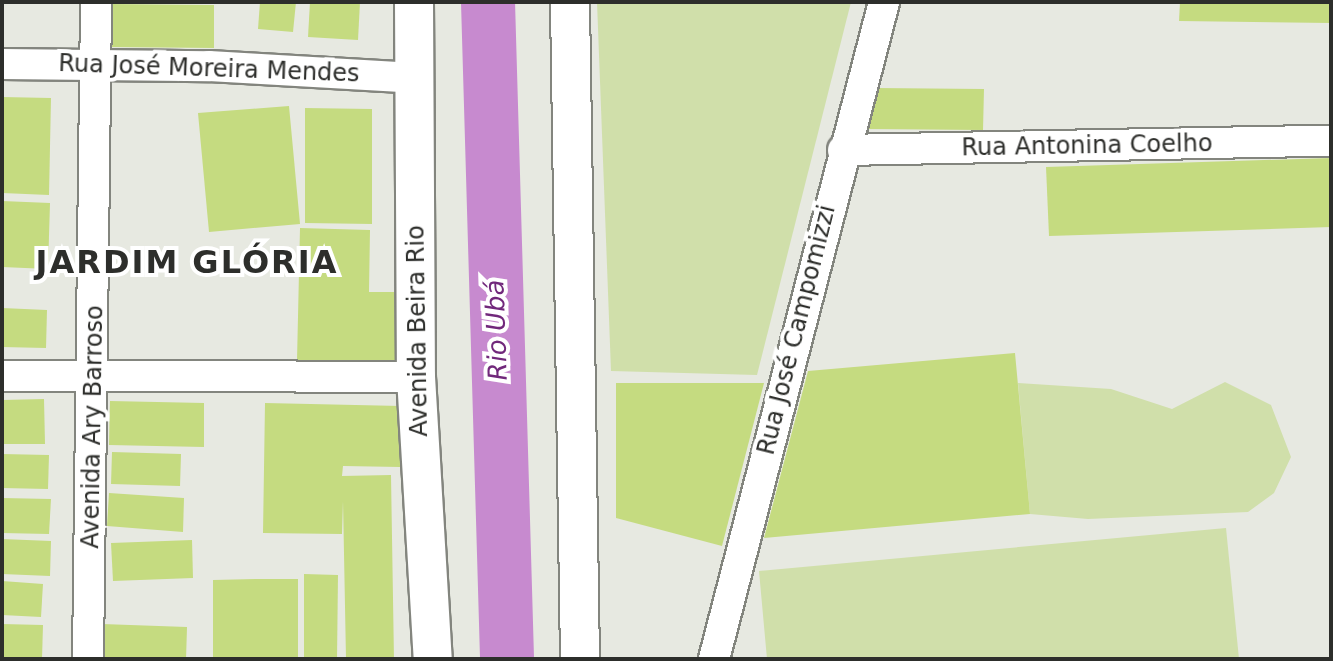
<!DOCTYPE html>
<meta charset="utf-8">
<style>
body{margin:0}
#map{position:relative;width:1333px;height:661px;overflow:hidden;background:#e7e9e1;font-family:"DejaVu Sans",sans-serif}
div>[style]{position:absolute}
.green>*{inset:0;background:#d0dfaa}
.river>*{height:54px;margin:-27px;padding:0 27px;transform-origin:27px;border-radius:27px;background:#c78acf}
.building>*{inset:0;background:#c5db80}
.roads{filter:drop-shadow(2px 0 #83857e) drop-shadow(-2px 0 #83857e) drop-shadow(0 2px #83857e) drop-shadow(0 -2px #83857e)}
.minor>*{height:30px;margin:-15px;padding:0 15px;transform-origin:15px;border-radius:15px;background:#fff}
.major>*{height:38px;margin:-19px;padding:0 19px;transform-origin:19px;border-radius:19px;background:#fff}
span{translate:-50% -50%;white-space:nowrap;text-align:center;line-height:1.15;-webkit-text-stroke:8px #fff;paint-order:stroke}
.street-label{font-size:24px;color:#2d2e2b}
.water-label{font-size:26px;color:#71287b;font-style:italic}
.district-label{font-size:32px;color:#2d2e2b;font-weight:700;letter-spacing:2px}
.frame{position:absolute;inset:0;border:4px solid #2d2e2b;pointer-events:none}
</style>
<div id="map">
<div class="green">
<div style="clip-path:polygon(597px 2px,851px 2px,757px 375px,611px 371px)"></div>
<div style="clip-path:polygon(1225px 382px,1271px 405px,1291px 457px,1274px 493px,1248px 512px,1088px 519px,1030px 514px,1018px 383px,1111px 389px,1172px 409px)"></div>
<div style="clip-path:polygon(1226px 528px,1239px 659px,767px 659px,759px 571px)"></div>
</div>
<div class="river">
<div style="left:488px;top:2px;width:657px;rotate:88.34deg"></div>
</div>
<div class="building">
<div style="clip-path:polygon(260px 2px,296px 2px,293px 32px,258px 29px)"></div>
<div style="clip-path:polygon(310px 2px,360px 2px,358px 40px,308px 37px)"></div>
<div style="clip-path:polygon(1180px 2px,1331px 2px,1331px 23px,1179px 21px)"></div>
<div style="clip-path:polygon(110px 4px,214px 5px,214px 48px,110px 47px)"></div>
<div style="clip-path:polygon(876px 88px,984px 89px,983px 130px,867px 129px)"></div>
<div style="clip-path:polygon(2px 97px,51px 98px,49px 195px,2px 193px)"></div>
<div style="clip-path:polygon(289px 106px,300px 224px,209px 232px,198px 113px)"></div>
<div style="clip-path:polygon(305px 108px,372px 109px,372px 224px,305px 223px)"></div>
<div style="clip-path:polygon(1331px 158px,1331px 227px,1049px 236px,1046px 167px)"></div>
<div style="clip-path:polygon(2px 201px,50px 203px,48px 269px,2px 267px)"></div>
<div style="clip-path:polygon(300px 228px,370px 230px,369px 292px,399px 292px,398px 362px,297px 360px)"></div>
<div style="clip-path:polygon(2px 308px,47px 310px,46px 348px,2px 347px)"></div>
<div style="clip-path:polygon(1015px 353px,1030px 514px,764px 538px,808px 371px)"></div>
<div style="clip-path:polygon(616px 383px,764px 383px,722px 546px,616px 518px)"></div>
<div style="clip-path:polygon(44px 399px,45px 444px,2px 444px,2px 400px)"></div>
<div style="clip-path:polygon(110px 401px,204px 403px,204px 447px,109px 445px)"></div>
<div style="clip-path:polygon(265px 403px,401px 406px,400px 467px,343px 466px,342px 476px,391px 475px,394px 659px,346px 659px,343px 501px,342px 534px,263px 533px)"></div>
<div style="clip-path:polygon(112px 452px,181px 454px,180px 486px,111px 484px)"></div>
<div style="clip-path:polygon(2px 454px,49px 455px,48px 489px,2px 488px)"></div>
<div style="clip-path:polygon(109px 493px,184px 498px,183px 532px,107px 526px)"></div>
<div style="clip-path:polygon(2px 498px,51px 499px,49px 534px,2px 533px)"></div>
<div style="clip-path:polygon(2px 539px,51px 541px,50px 576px,2px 574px)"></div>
<div style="clip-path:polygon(192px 540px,193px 578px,113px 581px,111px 543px)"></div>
<div style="clip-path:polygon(304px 574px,338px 575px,337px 659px,304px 659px)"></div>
<div style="clip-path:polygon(255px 579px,298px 579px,298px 659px,213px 659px,213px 580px)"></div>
<div style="clip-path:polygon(2px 581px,43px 584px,41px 617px,2px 615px)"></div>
<div style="clip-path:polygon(2px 624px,43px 625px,42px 659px,2px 659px)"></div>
<div style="clip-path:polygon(102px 624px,187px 627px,186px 659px,101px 659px)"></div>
</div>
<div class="roads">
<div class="minor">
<div style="left:2px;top:64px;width:207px;rotate:0.6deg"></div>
<div style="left:209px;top:66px;width:206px;rotate:3.3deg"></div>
<div style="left:843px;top:150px;width:488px;rotate:-1.1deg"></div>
<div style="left:2px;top:376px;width:414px;rotate:0.1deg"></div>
<div style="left:88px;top:659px;width:657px;rotate:-89.3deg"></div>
<div style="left:714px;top:659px;width:679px;rotate:-75.49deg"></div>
</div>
<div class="major">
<div style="left:414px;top:2px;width:375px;rotate:89.7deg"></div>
<div style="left:416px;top:377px;width:283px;rotate:86.6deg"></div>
<div style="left:570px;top:2px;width:657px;rotate:89.13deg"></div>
</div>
</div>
<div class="street-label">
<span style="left:209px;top:69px;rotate:2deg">Rua José Moreira Mendes</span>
<span style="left:1087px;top:146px;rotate:-1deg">Rua Antonina Coelho</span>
<span style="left:797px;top:330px;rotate:-76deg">Rua José Campomizzi</span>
<span style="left:418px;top:331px;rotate:-91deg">Avenida Beira Rio</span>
<span style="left:93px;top:427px;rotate:-89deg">Avenida Ary Barroso</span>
</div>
<div class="water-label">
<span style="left:497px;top:330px;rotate:-92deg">Rio Ubá</span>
</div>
<div class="district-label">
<span style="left:187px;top:262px">JARDIM GLÓRIA</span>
</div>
<div class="frame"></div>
</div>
